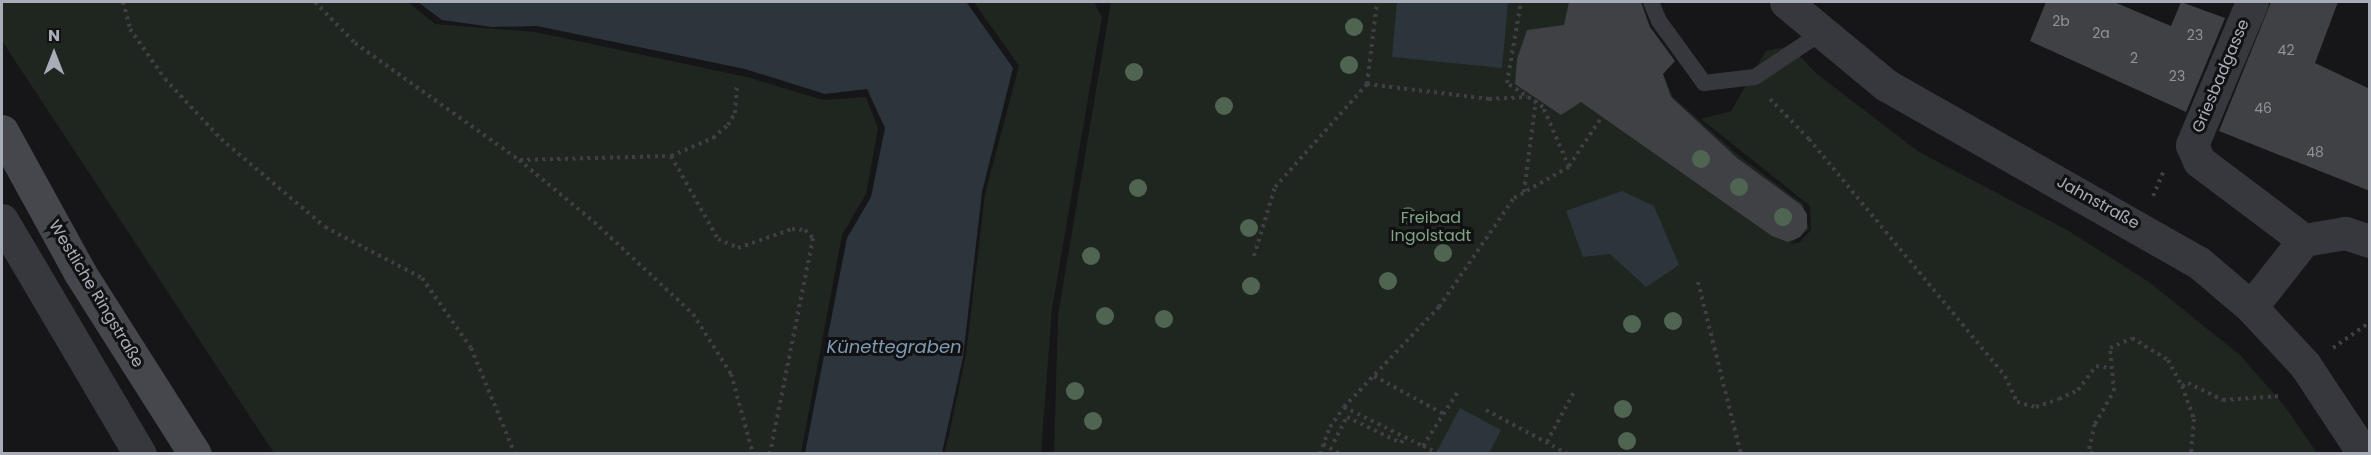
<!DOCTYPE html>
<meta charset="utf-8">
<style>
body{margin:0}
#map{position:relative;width:2371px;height:455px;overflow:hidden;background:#161618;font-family:Poppins,sans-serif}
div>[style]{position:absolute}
.green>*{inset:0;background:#1e261f}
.water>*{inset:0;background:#2c353c}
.building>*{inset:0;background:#404145}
.path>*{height:4px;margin-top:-2px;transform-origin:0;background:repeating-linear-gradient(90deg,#3d3f44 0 3px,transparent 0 7.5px)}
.service>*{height:16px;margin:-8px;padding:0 8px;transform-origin:8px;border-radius:8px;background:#37383d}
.minor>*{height:33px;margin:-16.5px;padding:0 16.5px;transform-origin:16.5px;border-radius:16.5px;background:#37383d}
.tertiary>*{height:33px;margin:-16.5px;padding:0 16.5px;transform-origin:16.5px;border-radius:16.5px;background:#37383d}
.secondary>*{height:33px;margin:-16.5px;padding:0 16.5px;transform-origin:16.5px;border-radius:16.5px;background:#45474d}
.trees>*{width:18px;height:18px;margin:-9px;border-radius:50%;background:#506452}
span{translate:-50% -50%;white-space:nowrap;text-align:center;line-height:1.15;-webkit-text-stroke:6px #111113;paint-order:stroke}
.number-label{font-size:14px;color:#8e929b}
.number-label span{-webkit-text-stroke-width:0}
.street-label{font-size:16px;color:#a8adb8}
.park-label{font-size:16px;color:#7fa381}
.water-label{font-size:18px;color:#7f9bb3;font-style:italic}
.frame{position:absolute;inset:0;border:3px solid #a8adb8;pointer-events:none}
.north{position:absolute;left:24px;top:24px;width:60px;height:60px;-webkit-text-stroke:4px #111113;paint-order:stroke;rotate:0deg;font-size:16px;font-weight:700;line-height:24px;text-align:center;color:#a8adb8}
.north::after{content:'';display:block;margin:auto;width:21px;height:27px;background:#a8adb8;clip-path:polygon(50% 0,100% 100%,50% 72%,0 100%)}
</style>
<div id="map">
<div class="green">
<div style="clip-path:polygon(2px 2px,408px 2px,435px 24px,535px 32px,747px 77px,823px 100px,866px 97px,878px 128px,866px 194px,842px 235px,801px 453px,274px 453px,2px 41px)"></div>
<div style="clip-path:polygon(974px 2px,1094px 2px,1102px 17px,1052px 309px,1041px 453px,945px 453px,966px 355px,985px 194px,1019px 66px)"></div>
<div style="clip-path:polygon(1111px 2px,1631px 2px,1673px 97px,1738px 155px,1803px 204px,1809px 229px,1790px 244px,1800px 242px,1811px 230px,1810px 206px,1701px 119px,1731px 111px,1766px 51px,1790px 46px,1817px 74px,1919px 152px,2067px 230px,2149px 282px,2240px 355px,2283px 404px,2317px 453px,1054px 454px,1058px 315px)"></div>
</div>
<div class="water">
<div style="clip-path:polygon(418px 2px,967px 3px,1013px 68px,982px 192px,963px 357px,942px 453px,805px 453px,847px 238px,871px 197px,885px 128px,867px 89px,825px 94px,745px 69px,537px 26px,492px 27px,442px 20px)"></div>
<div style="clip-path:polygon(1397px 2px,1508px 2px,1502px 68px,1392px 57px)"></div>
<div style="clip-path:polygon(1622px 191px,1654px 206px,1679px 265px,1646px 287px,1610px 254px,1583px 257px,1566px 211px)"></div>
<div style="clip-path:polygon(1460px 408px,1501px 430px,1489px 453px,1436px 453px)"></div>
</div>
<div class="building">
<div style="clip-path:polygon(1569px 2px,1641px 2px,1650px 27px,1675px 61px,1663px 74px,1671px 97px,1737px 158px,1801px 205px,1807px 214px,1807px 228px,1800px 237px,1788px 242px,1772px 236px,1581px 102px,1561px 115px,1515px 84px,1517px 59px,1527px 30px,1564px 25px)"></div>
<div style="clip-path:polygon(2046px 2px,2114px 2px,2171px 26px,2181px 2px,2225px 18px,2186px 112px,2030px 41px)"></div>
<div style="clip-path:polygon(2271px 2px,2338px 2px,2315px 63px,2370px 89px,2370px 191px,2219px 131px)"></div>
</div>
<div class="path">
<div style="left:123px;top:2px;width:28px;rotate:75deg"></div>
<div style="left:130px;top:29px;width:61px;rotate:55deg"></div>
<div style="left:165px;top:79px;width:82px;rotate:47deg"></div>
<div style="left:221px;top:139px;width:136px;rotate:40.2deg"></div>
<div style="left:325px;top:227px;width:110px;rotate:27.7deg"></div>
<div style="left:422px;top:278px;width:85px;rotate:55deg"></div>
<div style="left:471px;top:348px;width:115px;rotate:67.5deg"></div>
<div style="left:315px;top:2px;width:57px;rotate:45.7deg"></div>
<div style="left:355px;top:43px;width:201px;rotate:35.5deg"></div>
<div style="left:519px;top:160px;width:97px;rotate:39.6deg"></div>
<div style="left:594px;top:222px;width:135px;rotate:42.9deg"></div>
<div style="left:693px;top:314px;width:71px;rotate:57.7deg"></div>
<div style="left:731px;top:374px;width:83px;rotate:74.6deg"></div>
<div style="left:1367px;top:84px;width:83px;rotate:-83deg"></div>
<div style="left:1770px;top:99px;width:56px;rotate:45.7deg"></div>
<div style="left:1809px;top:139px;width:308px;rotate:50.4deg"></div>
<div style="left:2005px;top:376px;width:29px;rotate:65deg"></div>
<div style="left:2017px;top:402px;width:20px;rotate:15deg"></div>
<div style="left:2036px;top:407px;width:24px;rotate:-19deg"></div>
<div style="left:2059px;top:399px;width:21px;rotate:-25deg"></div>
<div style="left:2078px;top:390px;width:30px;rotate:-53deg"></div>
<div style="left:2096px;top:366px;width:14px;rotate:8deg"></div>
<div style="left:671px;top:156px;width:46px;rotate:-23.2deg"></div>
<div style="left:713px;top:138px;width:20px;rotate:-41deg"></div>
<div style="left:728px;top:125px;width:14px;rotate:-60deg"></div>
<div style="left:735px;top:113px;width:27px;rotate:-86deg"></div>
<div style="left:520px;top:160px;width:151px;rotate:-1.5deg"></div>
<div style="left:671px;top:156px;width:95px;rotate:60.5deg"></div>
<div style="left:718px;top:239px;width:22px;rotate:24deg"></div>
<div style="left:738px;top:248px;width:57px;rotate:-19.4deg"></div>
<div style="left:792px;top:229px;width:13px;rotate:4deg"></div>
<div style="left:805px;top:230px;width:11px;rotate:45deg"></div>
<div style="left:813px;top:238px;width:220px;rotate:101.3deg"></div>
<div style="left:1569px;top:166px;width:58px;rotate:-56.3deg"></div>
<div style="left:1524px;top:192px;width:93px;rotate:-82.6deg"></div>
<div style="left:2153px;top:196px;width:28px;rotate:-67deg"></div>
<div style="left:1254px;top:256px;width:72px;rotate:-73.1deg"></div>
<div style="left:1275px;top:187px;width:138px;rotate:-48.2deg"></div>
<div style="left:1367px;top:84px;width:123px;rotate:7deg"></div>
<div style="left:1489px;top:99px;width:38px;rotate:-3deg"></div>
<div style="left:1698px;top:282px;width:177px;rotate:76deg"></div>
<div style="left:2333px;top:348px;width:45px;rotate:-35.1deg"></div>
<div style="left:1374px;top:376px;width:80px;rotate:28.5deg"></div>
<div style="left:2182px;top:386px;width:7px;rotate:-27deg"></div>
<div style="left:2188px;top:383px;width:39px;rotate:26deg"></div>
<div style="left:2223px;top:400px;width:59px;rotate:-3.9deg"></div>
<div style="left:1344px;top:407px;width:88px;rotate:26.3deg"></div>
<div style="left:1423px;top:446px;width:67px;rotate:-57.3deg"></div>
<div style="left:1486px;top:410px;width:93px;rotate:28.2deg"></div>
<div style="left:1334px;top:442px;width:28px;rotate:-63deg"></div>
<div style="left:1347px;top:417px;width:60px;rotate:25.7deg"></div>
<div style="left:1401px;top:443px;width:7px;rotate:-63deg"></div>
<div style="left:1547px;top:442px;width:59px;rotate:-61.7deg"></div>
<div style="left:1323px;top:444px;width:20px;rotate:30deg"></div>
<div style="left:1423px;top:446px;width:19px;rotate:25deg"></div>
<div style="left:1320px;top:454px;width:29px;rotate:-70deg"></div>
<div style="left:1330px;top:427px;width:24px;rotate:-55deg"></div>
<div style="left:1344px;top:407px;width:138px;rotate:-46.5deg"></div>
<div style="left:1439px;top:307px;width:132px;rotate:-55.5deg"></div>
<div style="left:1514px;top:198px;width:63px;rotate:-29.4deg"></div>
<div style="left:1569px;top:167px;width:65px;rotate:-113.4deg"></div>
<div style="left:1543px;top:107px;width:43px;rotate:-146.3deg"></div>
<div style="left:1507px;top:83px;width:82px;rotate:-80.2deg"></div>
<div style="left:2092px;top:454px;width:6px;rotate:-121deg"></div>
<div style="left:2089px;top:449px;width:26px;rotate:-77deg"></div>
<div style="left:2095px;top:424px;width:38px;rotate:-60deg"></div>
<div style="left:2114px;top:391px;width:43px;rotate:-95.3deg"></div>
<div style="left:2110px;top:348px;width:24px;rotate:-24deg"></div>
<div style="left:2132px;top:338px;width:42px;rotate:31.4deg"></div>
<div style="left:2168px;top:360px;width:30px;rotate:62deg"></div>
<div style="left:2182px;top:386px;width:35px;rotate:70deg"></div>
<div style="left:2194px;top:419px;width:35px;rotate:95deg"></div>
</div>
<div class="service">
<div style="left:1651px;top:2px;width:21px;rotate:67deg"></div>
<div style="left:1659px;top:21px;width:77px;rotate:54deg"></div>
<div style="left:1704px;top:83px;width:51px;rotate:-6.7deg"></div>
<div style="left:1755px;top:77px;width:79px;rotate:-33.7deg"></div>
</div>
<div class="minor">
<div style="left:2252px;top:2px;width:155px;rotate:112.8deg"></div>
<div style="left:2192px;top:145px;width:17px;rotate:66deg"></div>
<div style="left:2199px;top:161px;width:131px;rotate:37deg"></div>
<div style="left:2px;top:220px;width:272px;rotate:59.5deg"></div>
<div style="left:2251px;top:307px;width:85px;rotate:-51.7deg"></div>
<div style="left:2304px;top:240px;width:42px;rotate:-9.7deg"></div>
<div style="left:2345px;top:233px;width:26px;rotate:18deg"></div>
</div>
<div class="tertiary">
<div style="left:1786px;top:2px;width:130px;rotate:39.7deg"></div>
<div style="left:1886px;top:85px;width:359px;rotate:29.6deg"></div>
<div style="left:2198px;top:262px;width:70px;rotate:40.3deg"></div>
<div style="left:2251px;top:307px;width:79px;rotate:47deg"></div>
<div style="left:2305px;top:365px;width:107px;rotate:56.5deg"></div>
</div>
<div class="secondary">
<div style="left:2px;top:131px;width:162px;rotate:61.2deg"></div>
<div style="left:80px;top:273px;width:214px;rotate:57.6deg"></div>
</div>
<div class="trees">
<div style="left:1354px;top:27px"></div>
<div style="left:1349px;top:65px"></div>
<div style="left:1134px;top:72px"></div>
<div style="left:1224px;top:106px"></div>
<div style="left:1701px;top:159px"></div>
<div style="left:1739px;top:187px"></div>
<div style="left:1138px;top:188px"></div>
<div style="left:1408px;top:216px"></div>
<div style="left:1783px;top:217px"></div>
<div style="left:1249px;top:228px"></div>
<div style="left:1443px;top:253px"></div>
<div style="left:1091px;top:256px"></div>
<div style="left:1388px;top:281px"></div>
<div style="left:1251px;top:286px"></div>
<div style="left:1105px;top:316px"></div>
<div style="left:1164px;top:319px"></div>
<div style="left:1673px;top:321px"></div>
<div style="left:1632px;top:324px"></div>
<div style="left:1075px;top:391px"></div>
<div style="left:1623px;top:409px"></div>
<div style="left:1093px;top:421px"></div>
<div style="left:1627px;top:441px"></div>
</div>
<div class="number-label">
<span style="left:2061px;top:21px">2b</span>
<span style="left:2101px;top:33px">2a</span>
<span style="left:2195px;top:35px">23</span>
<span style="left:2286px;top:50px">42</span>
<span style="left:2134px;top:58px">2</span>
<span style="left:2177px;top:76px">23</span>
<span style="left:2263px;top:108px">46</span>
<span style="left:2315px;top:152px">48</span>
</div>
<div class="street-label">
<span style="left:2221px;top:76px;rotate:-67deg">Griesbadgasse</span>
<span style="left:2098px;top:203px;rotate:29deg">Jahnstraße</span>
<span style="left:96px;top:294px;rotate:59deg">Westliche Ringstraße</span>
</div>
<div class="park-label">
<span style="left:1431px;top:227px">Freibad<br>Ingolstadt</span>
</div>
<div class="water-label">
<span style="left:894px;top:347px">Künettegraben</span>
</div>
<div class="frame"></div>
<div class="north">N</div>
</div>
